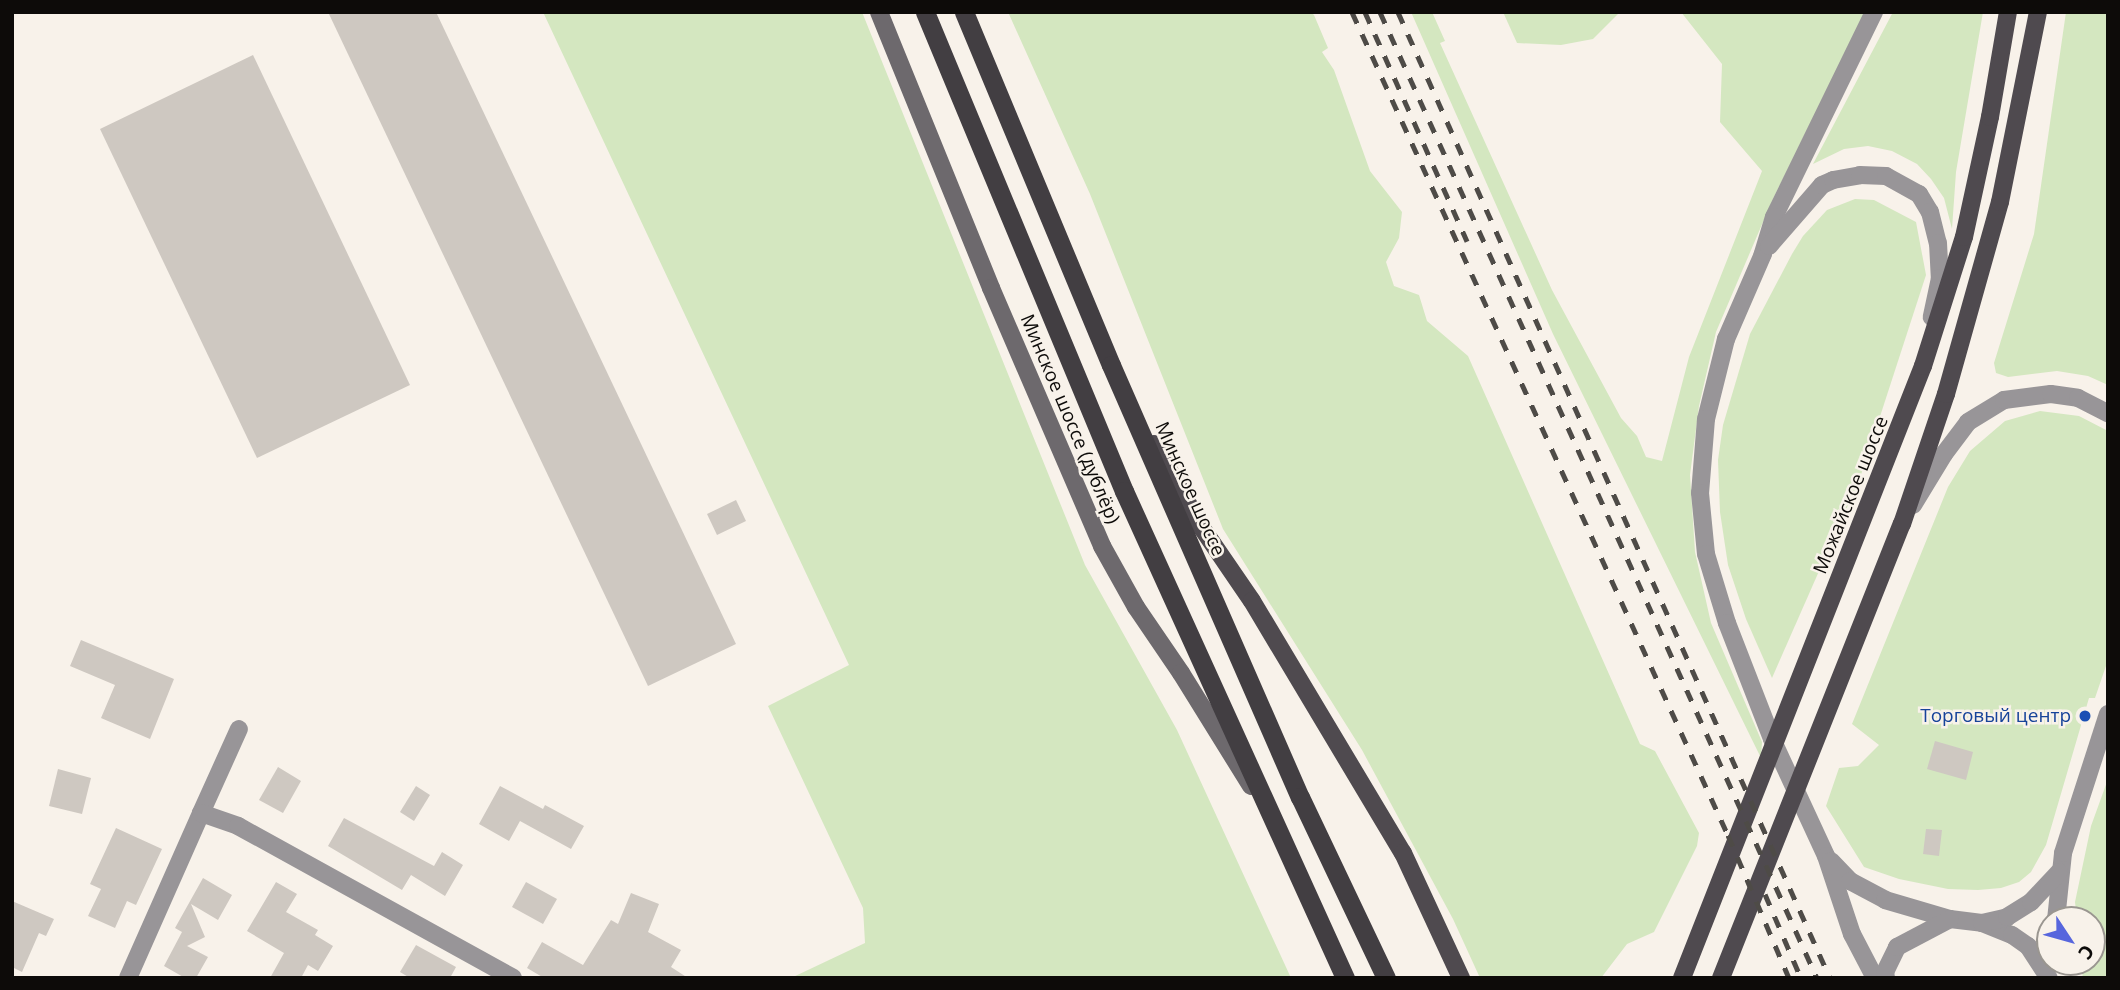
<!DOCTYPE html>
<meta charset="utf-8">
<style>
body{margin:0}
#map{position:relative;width:2120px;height:990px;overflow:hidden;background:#f8f2ea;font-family:"Open Sans",sans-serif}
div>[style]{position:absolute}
.green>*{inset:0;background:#d4e7c0}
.building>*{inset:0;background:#cec8c1}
.minor>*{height:18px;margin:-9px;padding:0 9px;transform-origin:9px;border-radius:9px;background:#989598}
.tertiary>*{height:18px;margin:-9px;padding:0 9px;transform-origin:9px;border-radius:9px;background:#989598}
.secondary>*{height:18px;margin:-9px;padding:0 9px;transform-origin:9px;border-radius:9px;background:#6d696d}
.primary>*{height:18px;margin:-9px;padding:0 9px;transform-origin:9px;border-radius:9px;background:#4f4a4f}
.trunk>*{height:19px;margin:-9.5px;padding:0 9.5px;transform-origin:9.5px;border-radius:9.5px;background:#423e42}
.rail>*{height:5px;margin-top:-2.5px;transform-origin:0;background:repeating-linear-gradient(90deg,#4e4b47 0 12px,transparent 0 24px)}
.dots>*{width:19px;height:19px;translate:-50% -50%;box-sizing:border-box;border:4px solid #f8f2ea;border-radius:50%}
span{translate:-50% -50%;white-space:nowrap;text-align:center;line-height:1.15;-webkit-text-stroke:5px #f8f2ea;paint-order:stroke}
.street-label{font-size:19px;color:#0d0b09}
.transit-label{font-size:19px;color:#164399}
.right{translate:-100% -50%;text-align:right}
.frame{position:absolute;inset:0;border:14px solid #0d0b09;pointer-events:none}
.north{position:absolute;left:2036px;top:906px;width:70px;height:70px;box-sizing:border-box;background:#f8f2ea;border:2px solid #9a9690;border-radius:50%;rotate:126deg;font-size:19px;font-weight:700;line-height:28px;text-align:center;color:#0d0b09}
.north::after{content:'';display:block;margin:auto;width:24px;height:32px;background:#5766dd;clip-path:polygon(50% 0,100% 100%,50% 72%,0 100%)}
</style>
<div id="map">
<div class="green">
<div style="clip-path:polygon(543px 12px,862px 12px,1085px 565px,1177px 730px,1291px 978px,791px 978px,865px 943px,863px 908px,768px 706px,849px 665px)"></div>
<div style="clip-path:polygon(1008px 12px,1311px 12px,1314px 15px,1328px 48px,1322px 52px,1334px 70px,1370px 171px,1402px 212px,1399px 238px,1386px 262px,1394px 286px,1419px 295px,1427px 321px,1468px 356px,1640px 744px,1655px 751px,1699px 833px,1697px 846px,1654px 932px,1627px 944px,1601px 978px,1480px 978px,1453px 919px,1362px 750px,1223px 529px,1090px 194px)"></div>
<div style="clip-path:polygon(1411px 12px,1432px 12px,1445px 41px,1440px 43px,1552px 290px,1621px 418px,1637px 436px,1646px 457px,1662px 461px,1689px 357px,1762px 171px,1720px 122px,1722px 64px,1681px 12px,1865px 12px,1772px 201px,1716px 332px,1699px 406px,1690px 475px,1695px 552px,1711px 623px,1762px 742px,1761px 758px,1553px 334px)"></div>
<div style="clip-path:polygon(1503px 12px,1620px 12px,1593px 39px,1561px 45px,1517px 43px)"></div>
<div style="clip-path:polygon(1893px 12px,1983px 12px,1956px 172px,1952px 229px,1944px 198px,1931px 179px,1917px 164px,1892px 151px,1868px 146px,1844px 149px,1813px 164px)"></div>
<div style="clip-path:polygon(2066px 12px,2108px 12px,2108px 385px,2088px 376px,2057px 371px,2008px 377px,1996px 373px,1994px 363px,2034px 234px)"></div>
<div style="clip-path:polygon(1855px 199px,1874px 200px,1916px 222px,1926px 275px,1860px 478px,1772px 678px,1746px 619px,1728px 565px,1720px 512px,1718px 460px,1723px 425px,1750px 334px,1792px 254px,1803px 236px,1827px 210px)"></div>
<div style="clip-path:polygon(2040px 411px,2079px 416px,2108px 431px,2108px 660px,2095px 698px,2089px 698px,2046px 845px,2031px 872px,2019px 882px,2001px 888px,1978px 890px,1948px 889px,1899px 879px,1864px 867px,1826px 806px,1839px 768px,1858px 766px,1879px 745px,1852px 724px,1948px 487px,1970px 451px,2005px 421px)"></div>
<div style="clip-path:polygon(2108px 779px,2108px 978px,2083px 978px,2080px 962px,2092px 962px,2092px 920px,2077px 920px,2075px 902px,2091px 826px)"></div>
</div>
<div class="building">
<div style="clip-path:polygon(328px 12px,436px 12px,736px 644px,648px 686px)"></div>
<div style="clip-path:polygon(253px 55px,410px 385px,257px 458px,100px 129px)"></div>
<div style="clip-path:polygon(736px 500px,746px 521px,717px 535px,707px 514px)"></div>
<div style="clip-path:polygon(81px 640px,174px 679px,150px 739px,101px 718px,115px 685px,70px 666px)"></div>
<div style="clip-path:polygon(1935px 741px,1973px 752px,1966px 780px,1927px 769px)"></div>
<div style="clip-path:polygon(278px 767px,301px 781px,283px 813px,259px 800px)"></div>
<div style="clip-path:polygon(58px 769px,91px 778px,82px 814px,49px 806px)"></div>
<div style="clip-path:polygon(416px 786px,430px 795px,414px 821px,400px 812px)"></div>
<div style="clip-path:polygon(500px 786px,543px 809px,545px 805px,584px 826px,571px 849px,520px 821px,509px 841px,479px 824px)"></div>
<div style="clip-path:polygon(344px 818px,434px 866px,442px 852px,463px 865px,445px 896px,411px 875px,402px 890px,328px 846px)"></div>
<div style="clip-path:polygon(116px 828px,162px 849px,136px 905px,127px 901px,115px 928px,88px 916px,101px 889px,90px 884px)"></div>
<div style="clip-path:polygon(1926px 829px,1942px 830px,1939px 856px,1923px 854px)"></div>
<div style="clip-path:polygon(203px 878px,232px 895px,218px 920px,191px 904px,205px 937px,187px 946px,208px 957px,196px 978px,185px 978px,164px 966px,182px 932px,175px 928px)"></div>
<div style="clip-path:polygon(276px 882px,297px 894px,286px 912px,318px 930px,315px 935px,333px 946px,318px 971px,308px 965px,301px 978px,270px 978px,284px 953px,247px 931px)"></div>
<div style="clip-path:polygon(526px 882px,557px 899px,543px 924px,512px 907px)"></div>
<div style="clip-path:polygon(631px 893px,659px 904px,648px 932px,681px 950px,671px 967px,688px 978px,544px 978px,527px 968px,542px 942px,583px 965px,611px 920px,618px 924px)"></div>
<div style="clip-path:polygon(12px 901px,54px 919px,46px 936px,39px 933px,22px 972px,12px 967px)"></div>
<div style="clip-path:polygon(416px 945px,456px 967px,450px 978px,410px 978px,400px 972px)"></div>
</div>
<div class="minor">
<div style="left:201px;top:813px;width:92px;rotate:-65.7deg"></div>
<div style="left:128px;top:978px;width:180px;rotate:-66.1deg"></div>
<div style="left:201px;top:813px;width:39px;rotate:19deg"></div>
<div style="left:238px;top:826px;width:314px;rotate:28.9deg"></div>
</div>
<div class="tertiary">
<div style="left:1874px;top:12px;width:228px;rotate:116deg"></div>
<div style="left:1774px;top:217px;width:39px;rotate:107deg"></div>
<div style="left:1763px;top:254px;width:93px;rotate:113.5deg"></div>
<div style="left:1726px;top:339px;width:82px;rotate:104deg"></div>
<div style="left:1706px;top:419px;width:74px;rotate:94.6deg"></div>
<div style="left:1700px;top:493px;width:61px;rotate:84.4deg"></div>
<div style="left:1706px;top:554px;width:72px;rotate:73.1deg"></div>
<div style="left:1727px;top:623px;width:124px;rotate:68.8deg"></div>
<div style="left:1772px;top:739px;width:129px;rotate:65.2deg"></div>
<div style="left:1826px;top:856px;width:82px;rotate:71.6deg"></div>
<div style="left:1852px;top:934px;width:50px;rotate:62.4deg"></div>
<div style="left:1769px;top:246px;width:81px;rotate:-49deg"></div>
<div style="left:1822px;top:185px;width:12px;rotate:-24deg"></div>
<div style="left:1833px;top:180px;width:27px;rotate:-10deg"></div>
<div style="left:1860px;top:175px;width:26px;rotate:2deg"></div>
<div style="left:1886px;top:176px;width:38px;rotate:29deg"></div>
<div style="left:1919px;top:194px;width:21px;rotate:59deg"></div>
<div style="left:1930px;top:212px;width:32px;rotate:76deg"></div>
<div style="left:1938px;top:243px;width:35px;rotate:87deg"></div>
<div style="left:1940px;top:278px;width:40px;rotate:102deg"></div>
<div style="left:1913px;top:505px;width:60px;rotate:-58.7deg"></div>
<div style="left:1944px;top:454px;width:40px;rotate:-53deg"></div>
<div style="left:1968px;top:422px;width:42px;rotate:-31.4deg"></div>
<div style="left:2004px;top:400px;width:47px;rotate:-7.3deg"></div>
<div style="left:2051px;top:394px;width:27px;rotate:8deg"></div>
<div style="left:2078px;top:398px;width:34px;rotate:27deg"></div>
<div style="left:1831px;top:861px;width:28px;rotate:46deg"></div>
<div style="left:1850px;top:881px;width:40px;rotate:28deg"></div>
<div style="left:1885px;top:900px;width:68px;rotate:16.3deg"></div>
<div style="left:1950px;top:919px;width:32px;rotate:7deg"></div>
<div style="left:1982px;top:923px;width:32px;rotate:22deg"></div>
<div style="left:2012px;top:935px;width:19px;rotate:35deg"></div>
<div style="left:2028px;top:946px;width:38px;rotate:57deg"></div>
<div style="left:2056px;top:920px;width:67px;rotate:-84deg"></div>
<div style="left:2063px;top:853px;width:146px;rotate:-72.1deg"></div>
<div style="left:1982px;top:923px;width:26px;rotate:-13deg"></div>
<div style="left:2007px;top:917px;width:28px;rotate:-32deg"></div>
<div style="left:2031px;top:902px;width:41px;rotate:-47deg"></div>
<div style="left:1886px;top:978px;width:6px;rotate:-99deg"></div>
<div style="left:1885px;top:972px;width:28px;rotate:-64deg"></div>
<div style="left:1897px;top:947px;width:60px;rotate:-27.8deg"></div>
</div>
<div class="secondary">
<div style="left:879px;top:12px;width:298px;rotate:67.9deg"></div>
<div style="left:991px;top:288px;width:281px;rotate:66.7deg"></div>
<div style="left:1102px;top:546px;width:70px;rotate:60.9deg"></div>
<div style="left:1136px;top:607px;width:80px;rotate:55.7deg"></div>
<div style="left:1181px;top:673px;width:133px;rotate:58.2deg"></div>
</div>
<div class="primary">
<div style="left:1154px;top:444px;width:97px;rotate:60.3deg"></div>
<div style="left:1202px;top:528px;width:88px;rotate:55.6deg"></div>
<div style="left:1252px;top:601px;width:294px;rotate:59.1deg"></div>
<div style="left:1403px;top:853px;width:138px;rotate:65.1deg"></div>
<div style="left:1682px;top:978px;width:658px;rotate:-68.51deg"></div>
<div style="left:1923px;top:366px;width:135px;rotate:-72.4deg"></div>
<div style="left:1964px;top:237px;width:123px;rotate:-77.8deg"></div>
<div style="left:1990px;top:117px;width:107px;rotate:-80.3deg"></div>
<div style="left:1721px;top:978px;width:489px;rotate:-68.3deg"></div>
<div style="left:1902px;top:524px;width:137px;rotate:-71.3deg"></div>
<div style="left:1946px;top:394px;width:199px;rotate:-74.3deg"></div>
<div style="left:2000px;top:202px;width:194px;rotate:-78.7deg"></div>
</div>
<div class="trunk">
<div style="left:925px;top:12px;width:519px;rotate:67.44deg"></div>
<div style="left:1124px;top:491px;width:535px;rotate:65.59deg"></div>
<div style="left:964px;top:12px;width:382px;rotate:67.4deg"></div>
<div style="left:1111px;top:365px;width:472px;rotate:66.4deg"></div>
<div style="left:1300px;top:797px;width:200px;rotate:64.6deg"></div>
</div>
<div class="rail">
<div style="left:1352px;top:12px;width:905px;rotate:65.45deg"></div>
<div style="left:1728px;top:835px;width:155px;rotate:66.9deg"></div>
<div style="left:1365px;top:12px;width:251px;rotate:66deg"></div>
<div style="left:1380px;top:12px;width:1060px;rotate:65.66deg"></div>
<div style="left:1398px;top:12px;width:1058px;rotate:65.91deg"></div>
<div style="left:1765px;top:894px;width:91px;rotate:66.8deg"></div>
</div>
<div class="dots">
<div style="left:2085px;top:716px;background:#1a4fb4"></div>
</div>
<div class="street-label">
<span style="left:1070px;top:419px;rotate:67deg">Минское шоссе (дублёр)</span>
<span style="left:1190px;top:489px;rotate:66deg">Минское шоссе</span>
<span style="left:1851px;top:495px;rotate:-68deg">Можайское шоссе</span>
</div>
<div class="transit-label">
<span class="right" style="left:2071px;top:716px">Торговый центр</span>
</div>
<div class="frame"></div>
<div class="north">С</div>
</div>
